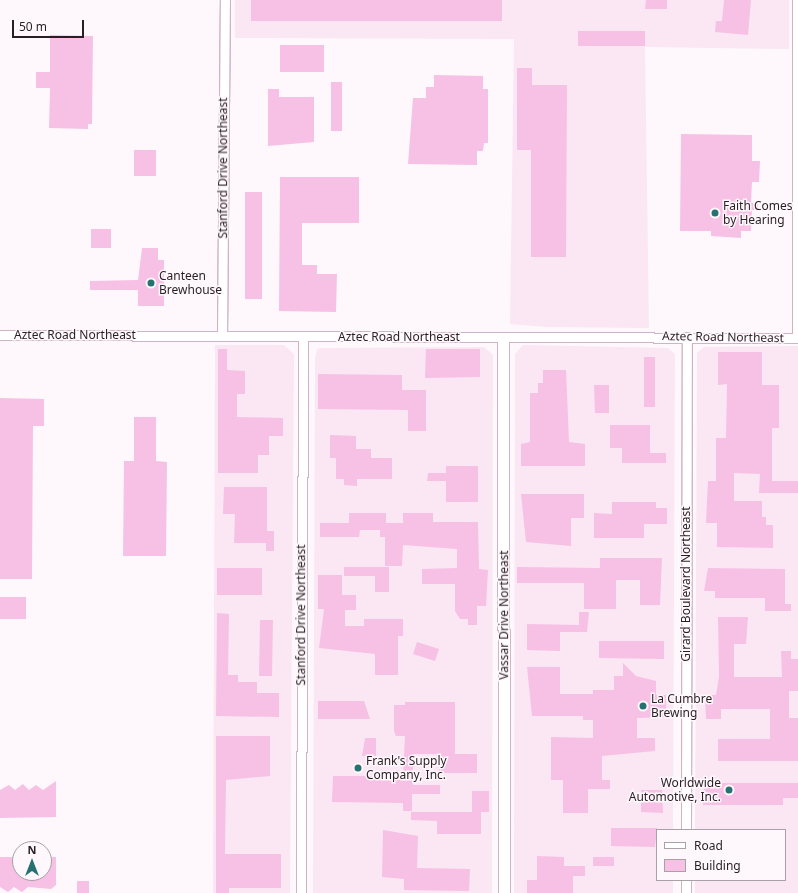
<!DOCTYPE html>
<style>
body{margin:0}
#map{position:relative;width:798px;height:893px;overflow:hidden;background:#fef8fc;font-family:"Noto Sans",sans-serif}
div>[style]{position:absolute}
.built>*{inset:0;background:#fbe6f4}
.building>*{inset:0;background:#f6c1e4}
.roads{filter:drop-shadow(1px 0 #cfb4c5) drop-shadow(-1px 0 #cfb4c5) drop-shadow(0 1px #cfb4c5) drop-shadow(0 -1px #cfb4c5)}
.minor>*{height:9px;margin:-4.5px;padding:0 4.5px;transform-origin:4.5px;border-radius:4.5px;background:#fff}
.tertiary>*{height:11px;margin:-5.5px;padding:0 5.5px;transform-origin:5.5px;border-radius:5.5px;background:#fff}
.dots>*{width:11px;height:11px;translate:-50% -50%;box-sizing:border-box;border:2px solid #fef8fc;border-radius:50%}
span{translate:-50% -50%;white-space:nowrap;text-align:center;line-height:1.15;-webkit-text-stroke:3px #fef8fc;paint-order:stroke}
.street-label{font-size:12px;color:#281e24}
.poi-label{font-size:12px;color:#281e24}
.left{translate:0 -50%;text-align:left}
.right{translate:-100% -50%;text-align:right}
.legend{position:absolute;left:656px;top:829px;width:130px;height:52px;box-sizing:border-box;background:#fef8fc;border:1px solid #a8a1a6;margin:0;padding:5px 7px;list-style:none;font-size:12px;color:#281e24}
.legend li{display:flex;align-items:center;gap:8px;height:20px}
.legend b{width:20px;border:1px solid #a8a1a6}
.north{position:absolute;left:12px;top:841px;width:40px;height:40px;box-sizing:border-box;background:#fef8fc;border:1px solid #a8a1a6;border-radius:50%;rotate:0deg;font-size:11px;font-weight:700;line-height:16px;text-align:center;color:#281e24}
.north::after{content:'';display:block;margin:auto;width:14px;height:18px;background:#267172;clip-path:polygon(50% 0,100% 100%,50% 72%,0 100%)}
.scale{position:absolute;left:12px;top:20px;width:72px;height:18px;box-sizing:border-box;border:2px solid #281e24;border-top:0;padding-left:5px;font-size:12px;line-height:14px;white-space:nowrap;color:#281e24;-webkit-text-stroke:3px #fef8fc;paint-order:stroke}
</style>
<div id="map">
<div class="built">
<div style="clip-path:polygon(235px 0,789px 0,789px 49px,645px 47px,649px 328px,547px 327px,510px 324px,514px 39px,235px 38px)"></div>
<div style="clip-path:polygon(215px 345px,284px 345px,294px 354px,290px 893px,213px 893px)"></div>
<div style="clip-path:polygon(523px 345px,668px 348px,675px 354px,673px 830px,657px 830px,657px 880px,673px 880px,673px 893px,514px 893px,515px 354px)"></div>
<div style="clip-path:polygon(793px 346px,798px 346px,798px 893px,695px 893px,695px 880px,785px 880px,785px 830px,695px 830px,697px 353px,704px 347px)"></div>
<div style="clip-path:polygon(321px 348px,484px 347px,493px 355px,492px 893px,313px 893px,315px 359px,317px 349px)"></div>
</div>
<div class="building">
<div style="clip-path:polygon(251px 0,502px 0,502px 21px,251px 21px)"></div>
<div style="clip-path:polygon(646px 0,667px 0,667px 9px,645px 9px)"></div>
<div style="clip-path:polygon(724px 0,751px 0,748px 35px,715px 32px,716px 21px,722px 21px)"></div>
<div style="clip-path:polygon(578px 31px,645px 31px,645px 46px,578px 46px)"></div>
<div style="clip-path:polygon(50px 35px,93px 36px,92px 124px,88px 124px,88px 129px,49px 128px,50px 88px,36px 88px,36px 72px,50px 72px)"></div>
<div style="clip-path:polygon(280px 45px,324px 45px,324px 72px,280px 72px)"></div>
<div style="clip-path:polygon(517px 68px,532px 68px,532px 85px,567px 85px,566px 257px,531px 257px,531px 150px,517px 150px)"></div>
<div style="clip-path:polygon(434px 75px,483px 76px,483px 89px,488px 89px,488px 143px,484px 143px,483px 151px,477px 151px,477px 165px,408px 164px,413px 98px,426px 98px,426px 87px,434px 87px)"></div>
<div style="clip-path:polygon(331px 82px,342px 82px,342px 131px,331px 131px)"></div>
<div style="clip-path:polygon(268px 89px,279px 89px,279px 97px,314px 97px,314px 142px,268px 146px)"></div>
<div style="clip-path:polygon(681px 134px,752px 135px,752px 161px,760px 161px,759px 182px,752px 182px,751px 203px,758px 203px,758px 210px,752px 210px,751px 231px,741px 231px,741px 238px,711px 236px,711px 231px,680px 231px)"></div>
<div style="clip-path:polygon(134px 150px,156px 150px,156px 176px,134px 176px)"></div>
<div style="clip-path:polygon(280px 177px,359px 177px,359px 223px,302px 223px,302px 265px,317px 265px,317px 274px,337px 274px,336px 312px,279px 311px)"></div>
<div style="clip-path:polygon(245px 192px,262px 192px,262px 299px,245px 299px)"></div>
<div style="clip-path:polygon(91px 229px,111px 229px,111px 248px,91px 248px)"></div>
<div style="clip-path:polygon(142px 248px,158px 248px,158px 260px,164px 260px,164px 306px,138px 306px,138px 290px,90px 290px,90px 281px,138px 280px)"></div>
<div style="clip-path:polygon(218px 349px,227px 349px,227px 370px,245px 371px,245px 394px,237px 394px,237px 417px,283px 418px,283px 436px,269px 436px,269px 455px,258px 455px,258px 473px,218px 473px)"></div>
<div style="clip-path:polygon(426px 349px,480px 349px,480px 377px,425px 378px)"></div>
<div style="clip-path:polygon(718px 352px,762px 352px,762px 385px,779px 385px,779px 428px,772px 428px,772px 481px,798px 481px,798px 493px,759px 493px,760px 474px,734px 473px,734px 501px,762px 501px,762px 517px,766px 517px,766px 525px,773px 525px,773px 548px,717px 547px,717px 523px,706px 523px,708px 481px,716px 481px,716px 438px,726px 438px,727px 384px,718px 385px)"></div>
<div style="clip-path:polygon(644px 357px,655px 357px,655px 407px,644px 407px)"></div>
<div style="clip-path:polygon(543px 370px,566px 370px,569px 442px,585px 444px,585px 466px,521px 466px,521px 444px,530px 442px,530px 393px,538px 393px,538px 383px,543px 383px)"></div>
<div style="clip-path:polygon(318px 374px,402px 375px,402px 390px,426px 390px,426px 431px,408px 431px,408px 410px,318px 409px)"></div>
<div style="clip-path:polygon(594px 385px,609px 385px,609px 413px,595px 413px)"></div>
<div style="clip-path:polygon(0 398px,44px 399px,44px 426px,33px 426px,32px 579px,0 579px)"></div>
<div style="clip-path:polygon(134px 417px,156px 417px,156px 461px,167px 462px,166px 556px,123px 556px,124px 461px,134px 461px)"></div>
<div style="clip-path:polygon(610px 425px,650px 425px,650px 453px,666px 453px,666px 463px,622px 463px,622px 448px,610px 448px)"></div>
<div style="clip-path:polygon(330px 435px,356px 436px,356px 449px,371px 449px,371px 458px,392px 458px,392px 479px,357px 479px,357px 486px,344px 485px,344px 479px,336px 479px,336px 458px,330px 458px)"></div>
<div style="clip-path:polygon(446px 466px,478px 466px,478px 502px,446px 502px,446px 481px,427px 481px,428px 473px,446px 473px)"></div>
<div style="clip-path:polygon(224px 487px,267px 487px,267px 531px,274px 531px,274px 551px,266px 551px,266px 543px,234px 543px,235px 514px,223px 514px)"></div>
<div style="clip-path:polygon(521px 494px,584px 494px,584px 518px,571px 518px,571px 546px,526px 542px)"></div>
<div style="clip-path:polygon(612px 502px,656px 502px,656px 508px,667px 508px,667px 524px,644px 524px,644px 538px,594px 538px,594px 513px,612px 514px)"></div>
<div style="clip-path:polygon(349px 513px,386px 513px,386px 523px,403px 523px,403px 513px,433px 513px,433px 522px,478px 522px,479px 569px,488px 570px,486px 606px,477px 606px,477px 625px,468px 625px,468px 619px,460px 619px,455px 611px,455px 584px,422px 584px,422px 569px,457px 568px,457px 549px,403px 545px,402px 566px,385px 566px,385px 537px,380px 537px,380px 530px,360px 530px,359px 537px,320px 537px,320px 523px,349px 523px)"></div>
<div style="clip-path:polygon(600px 558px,662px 558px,660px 605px,640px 605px,640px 580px,616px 580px,616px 609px,584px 609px,584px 583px,517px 583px,517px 567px,600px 568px)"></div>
<div style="clip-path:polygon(344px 567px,389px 567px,389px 592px,375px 592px,375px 576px,344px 576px)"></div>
<div style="clip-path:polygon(217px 568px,262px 568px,262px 595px,217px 595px)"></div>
<div style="clip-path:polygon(708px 568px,785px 569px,785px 604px,791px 604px,791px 611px,765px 611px,765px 598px,715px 598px,715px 591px,704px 591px)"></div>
<div style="clip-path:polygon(318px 575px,342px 575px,342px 595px,356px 595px,356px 610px,345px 610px,345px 626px,364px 626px,364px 619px,403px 619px,403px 636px,398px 636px,398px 675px,375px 675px,375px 654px,319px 648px,324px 609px,318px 609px)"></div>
<div style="clip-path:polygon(0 597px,26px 597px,26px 619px,0 619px)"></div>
<div style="clip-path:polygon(579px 612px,589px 612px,587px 632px,560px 632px,560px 651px,527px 650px,527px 624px,579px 625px)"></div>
<div style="clip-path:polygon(217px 613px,229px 614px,228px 675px,238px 675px,238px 682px,257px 682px,257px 693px,279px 693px,279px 717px,216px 716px)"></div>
<div style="clip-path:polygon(718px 617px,748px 617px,746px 644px,734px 644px,734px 677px,782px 677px,781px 651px,791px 651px,791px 659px,798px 659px,798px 691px,789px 691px,789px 718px,798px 718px,798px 761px,718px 761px,718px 739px,770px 739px,770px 709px,721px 709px,721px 719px,706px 719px,705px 695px,716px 695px,719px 677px)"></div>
<div style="clip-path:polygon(260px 620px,273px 620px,272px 676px,259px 676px)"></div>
<div style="clip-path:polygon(599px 641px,664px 641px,664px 659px,599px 658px)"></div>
<div style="clip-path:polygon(417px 642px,439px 649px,435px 661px,413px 654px)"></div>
<div style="clip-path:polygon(623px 663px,636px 676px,656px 681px,656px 695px,666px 695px,666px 717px,637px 718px,637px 738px,655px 738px,655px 751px,602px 756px,602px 780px,610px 780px,610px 789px,588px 789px,588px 813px,563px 813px,563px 780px,551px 780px,551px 737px,593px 738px,593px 720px,583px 720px,583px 716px,532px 716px,527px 667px,560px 667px,560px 694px,593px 694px,593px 690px,614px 690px,614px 676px,623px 676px)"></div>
<div style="clip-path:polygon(318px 701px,364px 701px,370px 719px,318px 719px)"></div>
<div style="clip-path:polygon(405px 702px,455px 702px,455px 754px,477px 754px,477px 773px,439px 773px,439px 754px,413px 754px,413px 785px,440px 785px,440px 794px,412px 794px,412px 811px,403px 811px,403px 803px,332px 802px,333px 776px,403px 776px,405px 736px,396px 736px,394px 731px,394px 705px,405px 705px)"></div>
<div style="clip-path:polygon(216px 736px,270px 736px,270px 776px,226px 780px,225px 854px,281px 854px,281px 888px,229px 888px,229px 893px,216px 893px)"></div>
<div style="clip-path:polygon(365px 738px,376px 738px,376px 756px,362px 756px)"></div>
<div style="clip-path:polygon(56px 781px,56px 817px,0 818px,0 790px,9px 785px,15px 790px,23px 784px,29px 790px,36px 785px,43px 790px)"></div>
<div style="clip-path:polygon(704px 783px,798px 783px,798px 798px,783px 798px,783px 805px,703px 805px)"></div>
<div style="clip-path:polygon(641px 790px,662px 790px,663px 813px,641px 812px)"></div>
<div style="clip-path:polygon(472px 791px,489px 791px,489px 812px,481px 812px,481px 834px,437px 834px,437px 821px,411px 820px,411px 812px,472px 812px)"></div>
<div style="clip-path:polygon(611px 828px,657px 828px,655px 847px,611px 846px)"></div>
<div style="clip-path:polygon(383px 830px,418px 836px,417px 868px,470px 869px,469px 891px,404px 890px,404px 879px,382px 877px)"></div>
<div style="clip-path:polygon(537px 856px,564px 857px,564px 866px,585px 866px,585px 876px,573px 876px,573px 893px,527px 893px,527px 880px,537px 880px)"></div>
<div style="clip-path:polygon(0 857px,20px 857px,20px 873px,44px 873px,44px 857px,56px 857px,56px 885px,51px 889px,28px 887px,22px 892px,14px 887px,8px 892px,0 887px)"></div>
<div style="clip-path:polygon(593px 857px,614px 857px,614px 866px,593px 866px)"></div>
<div style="clip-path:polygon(77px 881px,89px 881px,89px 893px,77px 893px)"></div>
</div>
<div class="roads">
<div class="minor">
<div style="left:0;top:335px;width:798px;rotate:0.22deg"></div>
<div style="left:222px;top:336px;width:336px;rotate:-89.5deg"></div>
<div style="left:797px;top:338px;width:338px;rotate:-90deg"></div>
<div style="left:686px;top:830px;width:493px;rotate:-89.9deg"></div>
<div style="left:301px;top:893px;width:557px;rotate:-89.79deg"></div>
<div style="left:686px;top:893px;width:13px;rotate:-90deg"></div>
</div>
<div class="tertiary">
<div style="left:503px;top:338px;width:555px;rotate:89.9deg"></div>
</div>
</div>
<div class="dots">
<div style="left:715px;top:213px;background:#267172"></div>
<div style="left:151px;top:283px;background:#267172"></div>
<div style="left:643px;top:706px;background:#267172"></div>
<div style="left:358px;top:768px;background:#267172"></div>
<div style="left:729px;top:790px;background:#267172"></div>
</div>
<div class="street-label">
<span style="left:223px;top:168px;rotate:-90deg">Stanford Drive Northeast</span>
<span style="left:75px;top:335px">Aztec Road Northeast</span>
<span style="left:399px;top:337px">Aztec Road Northeast</span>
<span style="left:723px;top:337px;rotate:1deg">Aztec Road Northeast</span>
<span style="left:686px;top:584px;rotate:-90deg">Girard Boulevard Northeast</span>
<span style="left:301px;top:615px;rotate:-90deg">Stanford Drive Northeast</span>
<span style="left:504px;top:615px;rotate:-90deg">Vassar Drive Northeast</span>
</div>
<div class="poi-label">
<span class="left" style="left:723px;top:213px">Faith Comes<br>by Hearing</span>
<span class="left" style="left:159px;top:283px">Canteen<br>Brewhouse</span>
<span class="left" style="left:651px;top:706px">La Cumbre<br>Brewing</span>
<span class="left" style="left:366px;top:768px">Frank's Supply<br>Company, Inc.</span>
<span class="right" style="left:721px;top:790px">Worldwide<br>Automotive, Inc.</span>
</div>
<ul class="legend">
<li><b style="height:5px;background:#fff"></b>Road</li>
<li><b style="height:11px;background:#f6c1e4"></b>Building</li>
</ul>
<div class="north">N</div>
<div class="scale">50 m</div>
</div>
